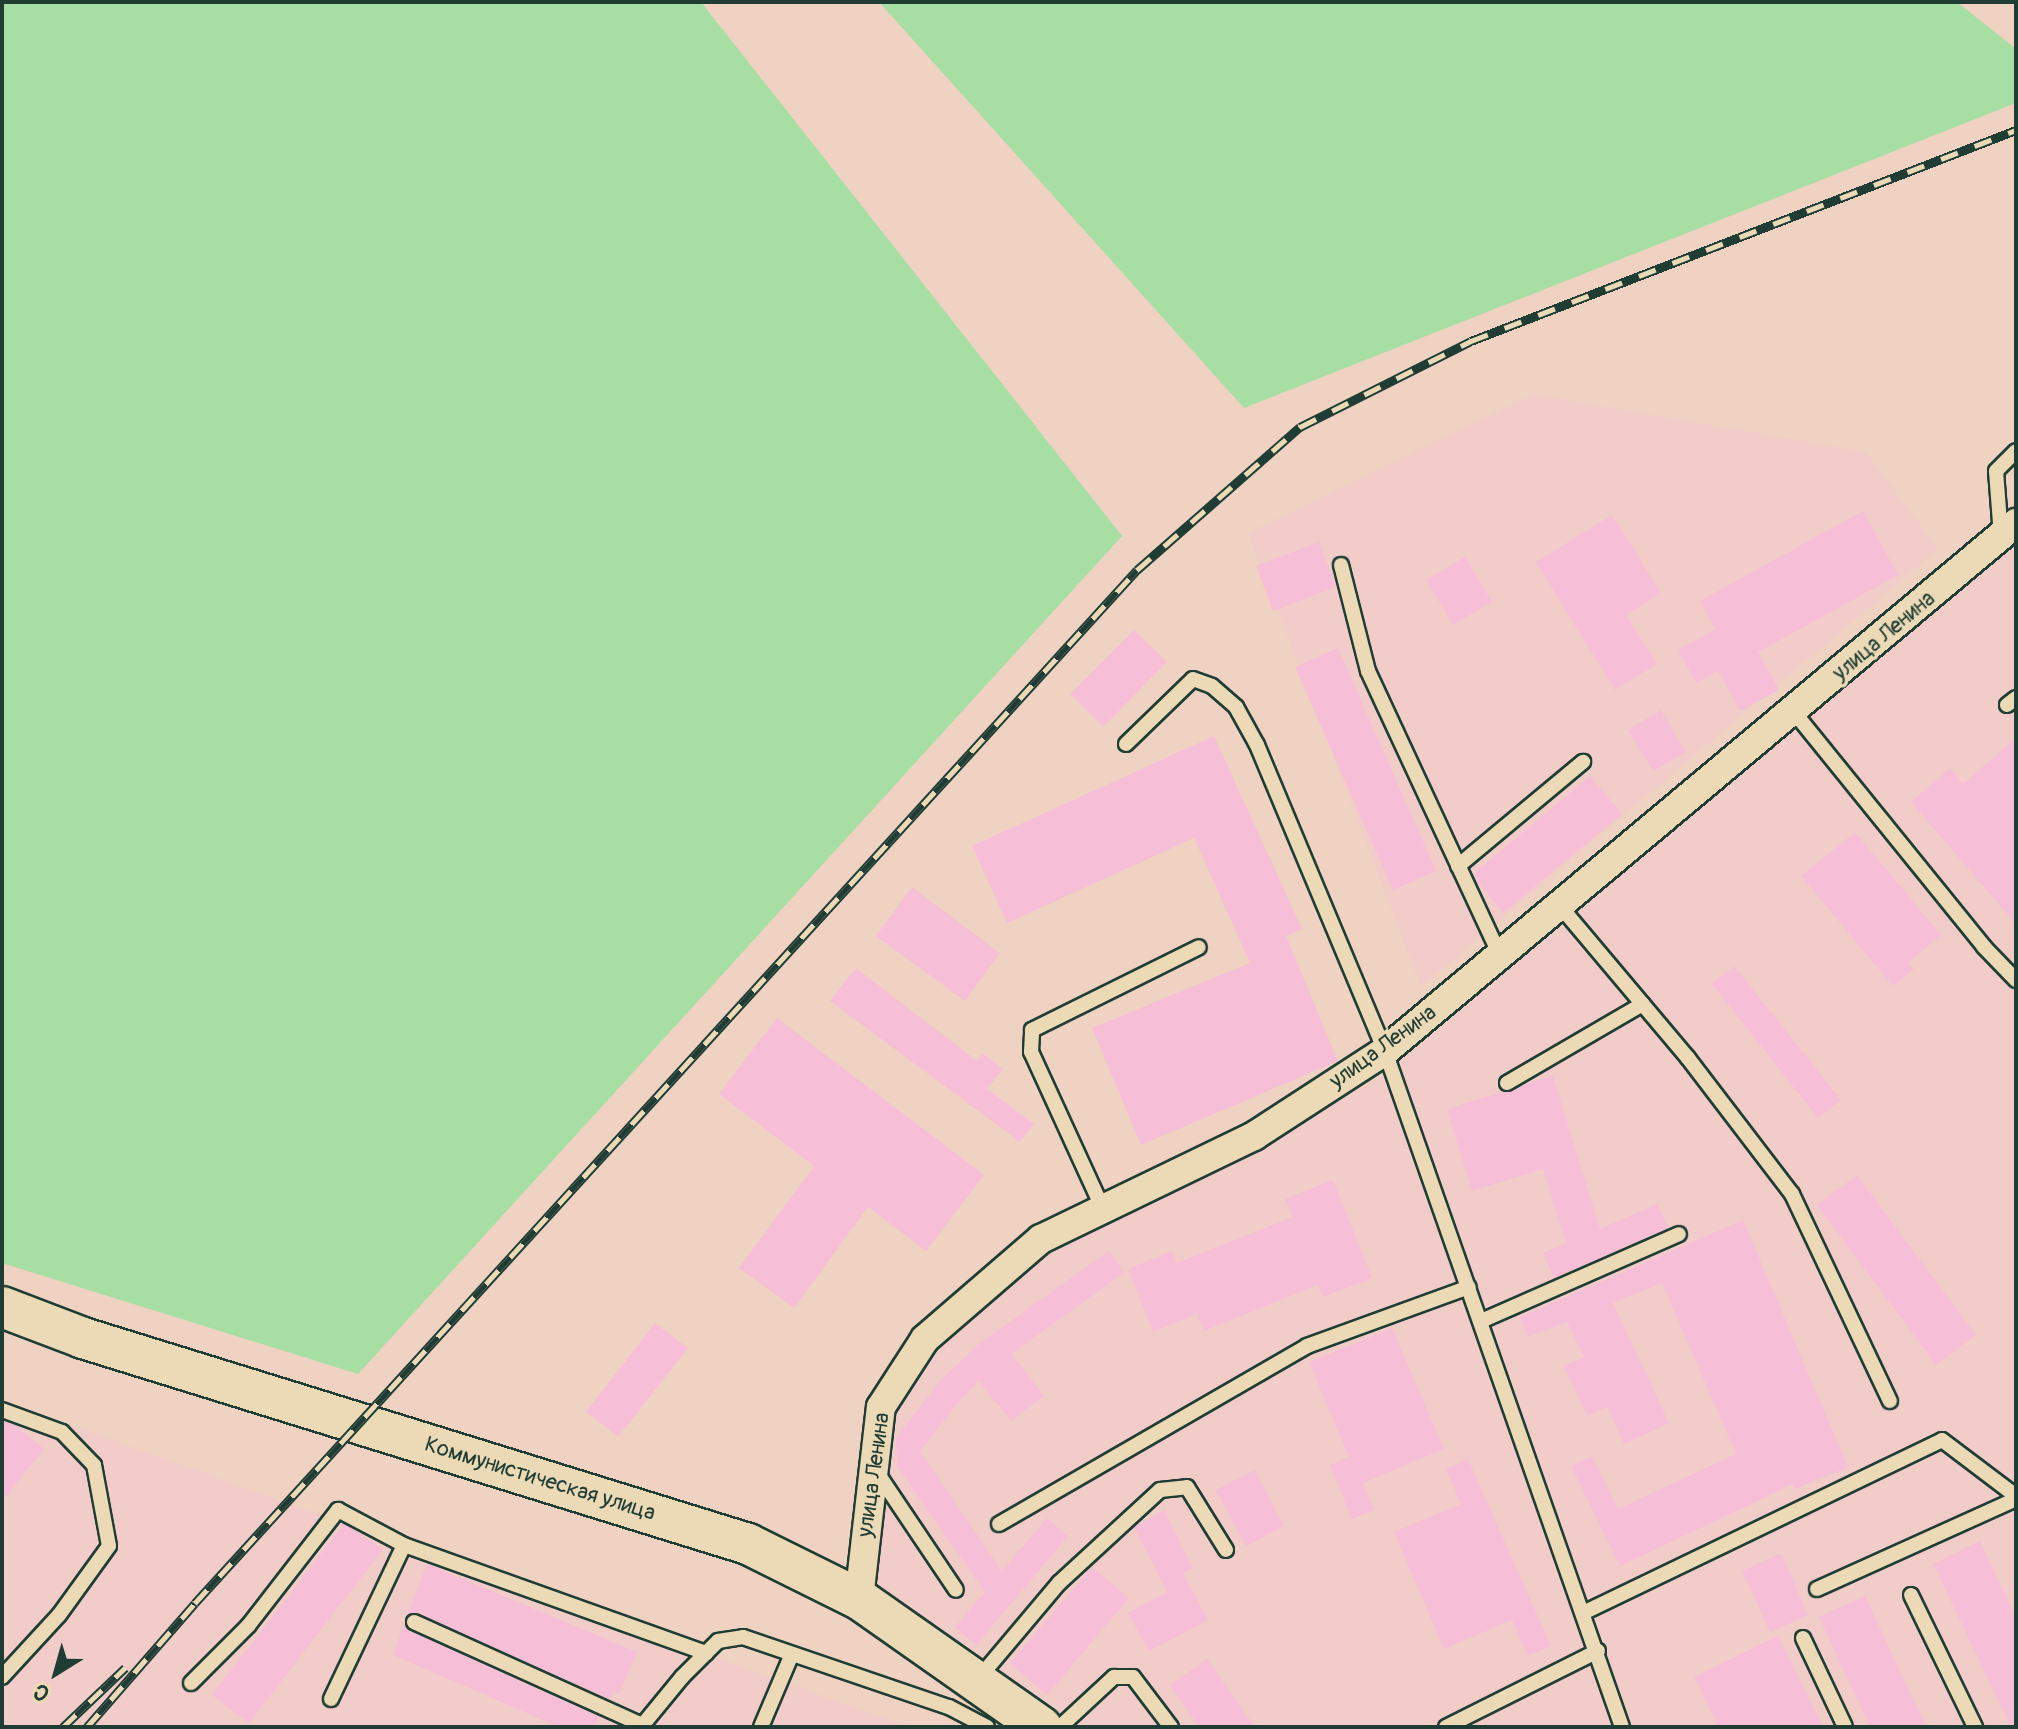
<!DOCTYPE html>
<meta charset="utf-8">
<style>
body{margin:0}
#map{position:relative;width:2018px;height:1729px;overflow:hidden;background:#efd2c1;font-family:Pangolin,sans-serif}
div>[style]{position:absolute}
.built>*{inset:0;background:#f1ccc8}
.green>*{inset:0;background:#a6dea3}
.building>*{inset:0;background:#f6bfd7}
.roads{filter:drop-shadow(2px 0 #1f3d34) drop-shadow(-2px 0 #1f3d34) drop-shadow(0 2px #1f3d34) drop-shadow(0 -2px #1f3d34)}
.service>*{height:14px;margin:-7px;padding:0 7px;transform-origin:7px;border-radius:7px;background:#ecdab7}
.minor>*{height:28px;margin:-14px;padding:0 14px;transform-origin:14px;border-radius:14px;background:#ecdab7}
.secondary>*{height:40px;margin:-20px;padding:0 20px;transform-origin:20px;border-radius:20px;background:#ecdab7}
.rail>*{height:9px;margin-top:-4.5px;transform-origin:0;background:repeating-linear-gradient(90deg,#ecdab7 0 18px,#1f3d34 0 36px);box-sizing:border-box;border-block:2px solid #1f3d34}
span{translate:-50% -50%;white-space:nowrap;text-align:center;line-height:1.15;-webkit-text-stroke:7px #ecdab7;paint-order:stroke}
.street-label{font-size:22px;color:#1f3d34}
.frame{position:absolute;inset:0;border:4px solid #1f3d34;pointer-events:none}
.north{position:absolute;left:16px;top:1633px;width:80px;height:80px;-webkit-text-stroke:6px #ecdab7;paint-order:stroke;rotate:217deg;font-size:22px;font-weight:700;line-height:32px;text-align:center;color:#1f3d34}
.north::after{content:'';display:block;margin:auto;width:28px;height:36px;background:#1f3d34;clip-path:polygon(50% 0,100% 100%,50% 72%,0 100%)}
</style>
<div id="map">
<div class="built">
<div style="clip-path:polygon(1533px 394px,1866px 452px,1938px 549px,1421px 987px,1248px 533px)"></div>
<div style="clip-path:polygon(2016px 538px,2016px 1727px,1051px 1727px,871px 1596px,890px 1411px,930px 1348px,1044px 1250px,1253px 1150px,1382px 1077px)"></div>
<div style="clip-path:polygon(2px 1400px,404px 1545px,910px 1727px,2px 1727px)"></div>
</div>
<div class="green">
<div style="clip-path:polygon(2px 2px,701px 2px,1122px 536px,358px 1374px,2px 1263px)"></div>
<div style="clip-path:polygon(879px 2px,1957px 2px,2016px 49px,2016px 103px,1244px 408px)"></div>
</div>
<div class="building">
<div style="clip-path:polygon(1863px 511px,1898px 575px,1758px 652px,1779px 690px,1740px 711px,1718px 671px,1696px 683px,1678px 650px,1716px 629px,1700px 601px)"></div>
<div style="clip-path:polygon(1612px 515px,1661px 593px,1626px 615px,1657px 664px,1615px 690px,1536px 562px)"></div>
<div style="clip-path:polygon(1319px 542px,1336px 587px,1273px 611px,1256px 566px)"></div>
<div style="clip-path:polygon(1465px 557px,1492px 602px,1453px 625px,1426px 580px)"></div>
<div style="clip-path:polygon(1134px 630px,1167px 662px,1103px 727px,1070px 694px)"></div>
<div style="clip-path:polygon(1338px 648px,1436px 871px,1393px 890px,1295px 667px)"></div>
<div style="clip-path:polygon(1661px 710px,1686px 752px,1653px 771px,1628px 730px)"></div>
<div style="clip-path:polygon(1214px 736px,1302px 929px,1286px 936px,1338px 1061px,1141px 1145px,1092px 1028px,1250px 963px,1194px 838px,1007px 923px,972px 846px)"></div>
<div style="clip-path:polygon(2016px 738px,2016px 924px,1911px 802px,1950px 768px,1963px 784px)"></div>
<div style="clip-path:polygon(1590px 776px,1622px 814px,1503px 913px,1473px 874px)"></div>
<div style="clip-path:polygon(1855px 832px,1941px 935px,1908px 963px,1914px 969px,1893px 986px,1801px 876px)"></div>
<div style="clip-path:polygon(912px 887px,1000px 953px,965px 1001px,876px 936px)"></div>
<div style="clip-path:polygon(1734px 966px,1841px 1100px,1818px 1118px,1712px 984px)"></div>
<div style="clip-path:polygon(856px 968px,977px 1061px,982px 1053px,1003px 1069px,987px 1089px,1034px 1124px,1020px 1142px,830px 1001px)"></div>
<div style="clip-path:polygon(777px 1018px,984px 1175px,926px 1251px,868px 1207px,794px 1308px,739px 1268px,814px 1166px,719px 1094px)"></div>
<div style="clip-path:polygon(1553px 1076px,1600px 1229px,1657px 1204px,1668px 1228px,1554px 1278px,1543px 1253px,1566px 1243px,1543px 1169px,1472px 1191px,1447px 1109px)"></div>
<div style="clip-path:polygon(1857px 1175px,1976px 1335px,1936px 1365px,1817px 1205px)"></div>
<div style="clip-path:polygon(1333px 1180px,1372px 1278px,1323px 1297px,1318px 1285px,1204px 1331px,1197px 1314px,1153px 1332px,1128px 1269px,1172px 1251px,1177px 1263px,1293px 1217px,1285px 1199px)"></div>
<div style="clip-path:polygon(1743px 1220px,1848px 1467px,1795px 1489px,1793px 1484px,1620px 1566px,1571px 1466px,1592px 1456px,1618px 1509px,1736px 1454px,1662px 1283px,1613px 1303px,1669px 1423px,1624px 1444px,1607px 1407px,1587px 1416px,1564px 1366px,1584px 1357px,1567px 1322px,1528px 1337px,1520px 1317px)"></div>
<div style="clip-path:polygon(1109px 1251px,1124px 1273px,1011px 1354px,1044px 1396px,1011px 1421px,979px 1381px,960px 1400px,920px 1451px,1002px 1571px,1047px 1518px,1068px 1536px,976px 1645px,955px 1627px,985px 1592px,897px 1466px,896px 1438px,940px 1381px,980px 1343px)"></div>
<div style="clip-path:polygon(655px 1323px,688px 1348px,618px 1437px,586px 1412px)"></div>
<div style="clip-path:polygon(1392px 1328px,1444px 1449px,1363px 1483px,1374px 1510px,1352px 1519px,1330px 1465px,1349px 1457px,1309px 1362px)"></div>
<div style="clip-path:polygon(2px 1421px,15px 1425px,44px 1449px,2px 1501px)"></div>
<div style="clip-path:polygon(1468px 1459px,1551px 1646px,1528px 1656px,1512px 1620px,1444px 1649px,1394px 1532px,1461px 1504px,1446px 1469px)"></div>
<div style="clip-path:polygon(1255px 1470px,1284px 1526px,1246px 1546px,1216px 1490px)"></div>
<div style="clip-path:polygon(1164px 1510px,1193px 1568px,1183px 1573px,1208px 1620px,1149px 1651px,1128px 1613px,1167px 1592px,1134px 1527px)"></div>
<div style="clip-path:polygon(344px 1524px,383px 1549px,249px 1723px,212px 1695px)"></div>
<div style="clip-path:polygon(1980px 1541px,2016px 1617px,2016px 1727px,2011px 1727px,1933px 1564px)"></div>
<div style="clip-path:polygon(1781px 1553px,1808px 1615px,1770px 1632px,1742px 1571px)"></div>
<div style="clip-path:polygon(427px 1564px,637px 1652px,619px 1694px,613px 1692px,609px 1699px,418px 1613px,408px 1614px)"></div>
<div style="clip-path:polygon(1092px 1567px,1129px 1598px,1047px 1695px,1010px 1663px)"></div>
<div style="clip-path:polygon(1865px 1596px,1926px 1727px,1870px 1727px,1819px 1617px)"></div>
<div style="clip-path:polygon(404px 1624px,410px 1631px,599px 1717px,593px 1727px,559px 1727px,393px 1655px)"></div>
<div style="clip-path:polygon(1778px 1636px,1823px 1727px,1718px 1727px,1694px 1677px)"></div>
<div style="clip-path:polygon(1207px 1659px,1255px 1727px,1199px 1727px,1170px 1685px)"></div>
</div>
<div class="roads">
<div class="service">
<div style="left:2001px;top:536px;width:65px;rotate:-94.4deg"></div>
<div style="left:1996px;top:471px;width:28px;rotate:-45deg"></div>
<div style="left:1341px;top:565px;width:109px;rotate:75.7deg"></div>
<div style="left:1368px;top:671px;width:313px;rotate:65.1deg"></div>
<div style="left:2007px;top:705px;width:11px;rotate:-38deg"></div>
<div style="left:1794px;top:712px;width:302px;rotate:51deg"></div>
<div style="left:1984px;top:947px;width:46px;rotate:45.9deg"></div>
<div style="left:1126px;top:744px;width:93px;rotate:-44.1deg"></div>
<div style="left:1193px;top:679px;width:20px;rotate:20deg"></div>
<div style="left:1212px;top:686px;width:32px;rotate:41deg"></div>
<div style="left:1236px;top:707px;width:43px;rotate:61.1deg"></div>
<div style="left:1257px;top:745px;width:332px;rotate:67.3deg"></div>
<div style="left:1385px;top:1051px;width:716px;rotate:70.68deg"></div>
<div style="left:1458px;top:866px;width:163px;rotate:-39.8deg"></div>
<div style="left:1560px;top:906px;width:199px;rotate:49.9deg"></div>
<div style="left:1688px;top:1058px;width:171px;rotate:52.6deg"></div>
<div style="left:1792px;top:1194px;width:229px;rotate:64.7deg"></div>
<div style="left:1507px;top:1083px;width:157px;rotate:-30.2deg"></div>
<div style="left:1103px;top:1209px;width:173px;rotate:-114.6deg"></div>
<div style="left:1031px;top:1052px;width:22px;rotate:-87deg"></div>
<div style="left:1032px;top:1030px;width:186px;rotate:-26.4deg"></div>
<div style="left:1481px;top:1321px;width:216px;rotate:-23.7deg"></div>
<div style="left:2px;top:1410px;width:64px;rotate:20.1deg"></div>
<div style="left:62px;top:1432px;width:46px;rotate:45.9deg"></div>
<div style="left:94px;top:1465px;width:82px;rotate:79.5deg"></div>
<div style="left:109px;top:1546px;width:85px;rotate:125.9deg"></div>
<div style="left:59px;top:1615px;width:84px;rotate:132.6deg"></div>
<div style="left:876px;top:1471px;width:143px;rotate:56.1deg"></div>
<div style="left:999px;top:1524px;width:356px;rotate:-30deg"></div>
<div style="left:1307px;top:1346px;width:172px;rotate:-20deg"></div>
<div style="left:1817px;top:1589px;width:218px;rotate:-24.3deg"></div>
<div style="left:1911px;top:1595px;width:147px;rotate:64.1deg"></div>
<div style="left:1585px;top:1612px;width:396px;rotate:-25.7deg"></div>
<div style="left:1942px;top:1440px;width:93px;rotate:37.1deg"></div>
<div style="left:414px;top:1622px;width:250px;rotate:24.3deg"></div>
<div style="left:1803px;top:1638px;width:98px;rotate:64.7deg"></div>
<div style="left:979px;top:1678px;width:124px;rotate:-49.9deg"></div>
<div style="left:1059px;top:1583px;width:137px;rotate:-42.6deg"></div>
<div style="left:1160px;top:1490px;width:27px;rotate:-6deg"></div>
<div style="left:1187px;top:1487px;width:74px;rotate:58.2deg"></div>
<div style="left:191px;top:1683px;width:81px;rotate:-45deg"></div>
<div style="left:248px;top:1626px;width:147px;rotate:-52.2deg"></div>
<div style="left:338px;top:1510px;width:75px;rotate:27.9deg"></div>
<div style="left:404px;top:1545px;width:321px;rotate:19.7deg"></div>
<div style="left:331px;top:1699px;width:170px;rotate:-64.6deg"></div>
<div style="left:641px;top:1727px;width:65px;rotate:-50.6deg"></div>
<div style="left:682px;top:1677px;width:51px;rotate:-45deg"></div>
<div style="left:718px;top:1641px;width:25px;rotate:-9deg"></div>
<div style="left:743px;top:1637px;width:218px;rotate:18.8deg"></div>
<div style="left:949px;top:1707px;width:43px;rotate:27.8deg"></div>
<div style="left:761px;top:1727px;width:79px;rotate:-67deg"></div>
<div style="left:1060px;top:1727px;width:74px;rotate:-42.8deg"></div>
<div style="left:1114px;top:1677px;width:19px"></div>
<div style="left:1133px;top:1677px;width:63px;rotate:52.8deg"></div>
<div style="left:1446px;top:1727px;width:170px;rotate:-26.6deg"></div>
</div>
<div class="minor">
<div style="left:859px;top:1599px;width:193px;rotate:-83.5deg"></div>
<div style="left:881px;top:1407px;width:81px;rotate:-57.1deg"></div>
<div style="left:925px;top:1339px;width:153px;rotate:-40.8deg"></div>
<div style="left:1041px;top:1239px;width:237px;rotate:-25.8deg"></div>
<div style="left:1254px;top:1136px;width:156px;rotate:-33deg"></div>
<div style="left:1385px;top:1051px;width:823px;rotate:-39.92deg"></div>
</div>
<div class="secondary">
<div style="left:2px;top:1307px;width:87px;rotate:20.9deg"></div>
<div style="left:83px;top:1338px;width:696px;rotate:17.21deg"></div>
<div style="left:748px;top:1544px;width:124px;rotate:26.4deg"></div>
<div style="left:859px;top:1599px;width:223px;rotate:35.1deg"></div>
</div>
</div>
<div class="rail">
<div style="left:63px;top:1727px;width:86px;rotate:-43.6deg"></div>
<div style="left:87px;top:1727px;width:164px;rotate:-48.9deg"></div>
<div style="left:195px;top:1603px;width:1398px;rotate:-47.64deg"></div>
<div style="left:1137px;top:570px;width:217px;rotate:-41.3deg"></div>
<div style="left:1300px;top:427px;width:191px;rotate:-26.7deg"></div>
<div style="left:1471px;top:341px;width:584px;rotate:-21.16deg"></div>
</div>
<div class="street-label">
<span style="left:1884px;top:636px;rotate:-40deg">улица Ленина</span>
<span style="left:1383px;top:1047px;rotate:-36deg">улица Ленина</span>
<span style="left:874px;top:1475px;rotate:-82deg">улица Ленина</span>
<span style="left:540px;top:1479px;rotate:17deg">Коммунистическая улица</span>
</div>
<div class="frame"></div>
<div class="north">С</div>
</div>
